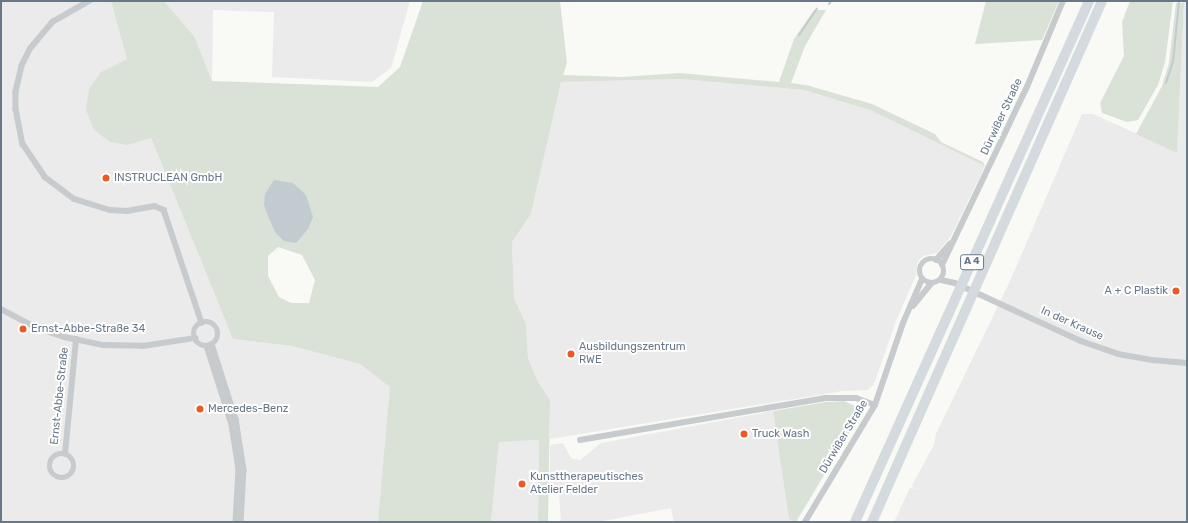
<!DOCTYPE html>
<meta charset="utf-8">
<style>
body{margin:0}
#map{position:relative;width:1188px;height:523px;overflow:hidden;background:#f9f9f6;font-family:Rubik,sans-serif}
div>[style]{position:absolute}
.built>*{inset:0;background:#eaebea}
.green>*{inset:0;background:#dae1d7}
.water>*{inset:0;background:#c1cbd0}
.stream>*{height:2px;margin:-1px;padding:0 1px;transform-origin:1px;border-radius:1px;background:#c1cbd0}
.street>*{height:5.5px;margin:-2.75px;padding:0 2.75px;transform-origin:2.75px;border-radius:2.75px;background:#c7cbce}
.street>.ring{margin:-2.75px;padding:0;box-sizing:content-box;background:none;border:5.5px solid #c7cbce;border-radius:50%}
.highway>*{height:10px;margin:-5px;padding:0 5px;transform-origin:5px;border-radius:5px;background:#d5dade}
.dots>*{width:11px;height:11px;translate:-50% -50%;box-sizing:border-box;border:2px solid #fff;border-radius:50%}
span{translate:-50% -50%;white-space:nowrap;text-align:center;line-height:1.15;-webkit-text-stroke:4px #fff;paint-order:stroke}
.shield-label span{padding:1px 3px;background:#fff;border:1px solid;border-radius:3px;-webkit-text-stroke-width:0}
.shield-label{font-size:10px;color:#677889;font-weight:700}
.street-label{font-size:11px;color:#677889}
.poi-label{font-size:11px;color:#677889}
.left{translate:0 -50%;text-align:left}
.right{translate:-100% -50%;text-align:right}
.frame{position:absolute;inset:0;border:2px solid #677889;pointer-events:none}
</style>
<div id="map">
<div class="built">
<div style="clip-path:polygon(1px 1px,111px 1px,127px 59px,101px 72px,128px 145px,151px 138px,233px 339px,292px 346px,360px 364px,391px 387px,378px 522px,4px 522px,1px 520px)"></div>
<div style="clip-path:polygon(164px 1px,410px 1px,391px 68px,372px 82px,272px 77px,274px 12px,213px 10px,212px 81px,194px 36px)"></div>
<div style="clip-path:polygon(1180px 1px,1187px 1px,1187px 522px,894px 522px,910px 488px,921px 489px,911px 487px,934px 445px,936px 434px,1010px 281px,1082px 114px,1093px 114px,1177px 152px,1184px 4px)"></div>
<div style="clip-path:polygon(681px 79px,804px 90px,870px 110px,985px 166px,951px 236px,937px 253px,923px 256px,918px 261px,916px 275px,896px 321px,874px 384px,868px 390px,842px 391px,550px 439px,550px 400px,537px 380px,528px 358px,526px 324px,514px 298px,512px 242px,531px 214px,561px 82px)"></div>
<div style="clip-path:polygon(773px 411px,789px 518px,796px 522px,674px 522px,671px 508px,598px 522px,561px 522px,559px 495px,550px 494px,550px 445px,563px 443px,571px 458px,580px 460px,601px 443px)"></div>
<div style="clip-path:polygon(539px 440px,538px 522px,491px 522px,499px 442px)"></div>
</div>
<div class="green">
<div style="clip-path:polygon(evenodd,111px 1px,164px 1px,194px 36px,212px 81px,378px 87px,400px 67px,423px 1px,560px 1px,567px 63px,563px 75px,622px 77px,680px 73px,779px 82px,794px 39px,814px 10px,826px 10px,805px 46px,791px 83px,806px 85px,872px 104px,935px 134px,941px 142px,983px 162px,985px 166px,870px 110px,804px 90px,681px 79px,561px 82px,531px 214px,512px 242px,514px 298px,526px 324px,528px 358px,537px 380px,550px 400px,548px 522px,538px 522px,539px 440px,499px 442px,491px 522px,378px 522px,390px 387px,360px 364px,292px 346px,233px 339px,151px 138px,128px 145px,110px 142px,94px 130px,86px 110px,89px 89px,101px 72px,127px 59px,111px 1px,278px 247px,302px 255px,315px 280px,309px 303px,291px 303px,279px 297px,268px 276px,268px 256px,278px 247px)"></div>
<div style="clip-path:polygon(986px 1px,1059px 1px,1042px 40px,975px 44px)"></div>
<div style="clip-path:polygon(1130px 1px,1173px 1px,1165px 62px,1158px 85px,1138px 120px,1127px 122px,1102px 113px,1100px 103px,1124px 56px,1122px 22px)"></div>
<div style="clip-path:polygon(1176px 3px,1184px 3px,1177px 153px,1136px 134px,1162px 86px,1169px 63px)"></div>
<div style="clip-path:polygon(844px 401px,857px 407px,860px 415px,796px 522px,789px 519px,773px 411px,826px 402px)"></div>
</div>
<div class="water">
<div style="clip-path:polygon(274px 180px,293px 183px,306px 195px,313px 217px,308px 229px,296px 243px,284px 241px,275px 232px,268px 216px,264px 205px,265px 194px)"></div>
</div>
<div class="stream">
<div style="left:829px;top:4px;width:4px;rotate:-56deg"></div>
<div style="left:799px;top:35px;width:32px;rotate:-56deg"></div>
<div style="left:1166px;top:83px;width:22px;rotate:-72deg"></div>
<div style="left:1173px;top:62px;width:61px;rotate:-84.4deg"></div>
</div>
<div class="street">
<div style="left:90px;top:1px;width:43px;rotate:150.4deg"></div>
<div style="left:53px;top:22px;width:34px;rotate:130deg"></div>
<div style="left:31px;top:48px;width:20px;rotate:117deg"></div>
<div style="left:22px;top:66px;width:27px;rotate:103deg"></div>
<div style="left:16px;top:92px;width:17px;rotate:90deg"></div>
<div style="left:16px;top:109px;width:36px;rotate:79deg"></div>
<div style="left:23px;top:144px;width:40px;rotate:56deg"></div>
<div style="left:45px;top:177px;width:36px;rotate:37deg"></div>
<div style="left:74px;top:199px;width:38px;rotate:17deg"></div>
<div style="left:110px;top:210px;width:17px;rotate:3deg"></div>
<div style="left:127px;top:211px;width:28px;rotate:-10deg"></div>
<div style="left:155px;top:206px;width:10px;rotate:24deg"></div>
<div style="left:164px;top:210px;width:119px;rotate:71.4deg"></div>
<div class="ring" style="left:920px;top:259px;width:18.5px;height:18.5px"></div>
<div style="left:936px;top:260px;width:21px;rotate:-49deg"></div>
<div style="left:942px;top:265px;width:197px;rotate:-64.5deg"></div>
<div style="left:1027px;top:87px;width:93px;rotate:-67.3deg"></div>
<div style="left:941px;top:280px;width:14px;rotate:12deg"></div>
<div style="left:955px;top:283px;width:139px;rotate:24.7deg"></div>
<div style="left:1081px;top:341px;width:39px;rotate:19deg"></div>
<div style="left:1118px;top:354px;width:35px;rotate:10deg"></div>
<div style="left:1152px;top:360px;width:35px;rotate:5deg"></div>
<div style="left:913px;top:306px;width:28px;rotate:-51deg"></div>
<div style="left:1px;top:309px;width:41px;rotate:27.8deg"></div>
<div style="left:37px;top:328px;width:29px;rotate:18deg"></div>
<div style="left:65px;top:337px;width:40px;rotate:12deg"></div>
<div style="left:104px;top:345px;width:39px;rotate:1deg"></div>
<div style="left:143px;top:346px;width:53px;rotate:-8.7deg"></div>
<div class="ring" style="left:194px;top:322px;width:18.5px;height:18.5px"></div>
<div style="left:212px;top:344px;width:79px;rotate:72.3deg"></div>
<div style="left:236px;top:419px;width:52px;rotate:81.1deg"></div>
<div style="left:244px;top:470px;width:52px;rotate:93.3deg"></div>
<div style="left:207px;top:346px;width:83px;rotate:72.4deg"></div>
<div style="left:232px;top:425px;width:45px;rotate:81deg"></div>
<div style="left:239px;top:469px;width:53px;rotate:93.2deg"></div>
<div style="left:580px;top:440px;width:249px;rotate:-9.7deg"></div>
<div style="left:825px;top:398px;width:31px"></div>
<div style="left:856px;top:398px;width:20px;rotate:20deg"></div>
<div style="left:65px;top:454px;width:115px;rotate:-84.5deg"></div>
<div class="ring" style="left:50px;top:454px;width:18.5px;height:18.5px"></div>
<div style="left:805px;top:522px;width:136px;rotate:-59.1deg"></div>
<div style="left:875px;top:405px;width:87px;rotate:-71.1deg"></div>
<div style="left:903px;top:323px;width:48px;rotate:-66.6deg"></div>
</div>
<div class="highway">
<div style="left:855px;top:522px;width:571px;rotate:-65.81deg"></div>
<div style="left:872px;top:522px;width:570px;rotate:-66.18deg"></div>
</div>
<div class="dots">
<div style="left:106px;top:178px;background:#ec5924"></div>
<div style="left:1176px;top:291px;background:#ec5924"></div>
<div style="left:23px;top:329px;background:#ec5924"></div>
<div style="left:571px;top:354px;background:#ec5924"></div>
<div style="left:200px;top:409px;background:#ec5924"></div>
<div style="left:744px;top:434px;background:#ec5924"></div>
<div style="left:522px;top:484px;background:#ec5924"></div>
</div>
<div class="shield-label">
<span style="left:972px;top:262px">A 4</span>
</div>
<div class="street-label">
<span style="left:1002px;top:117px;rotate:-65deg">Dürwißer Straße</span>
<span style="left:1072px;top:324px;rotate:24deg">In der Krause</span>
<span style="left:60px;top:396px;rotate:-84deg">Ernst-Abbe-Straße</span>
<span style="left:844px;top:437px;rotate:-59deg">Dürwißer Straße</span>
</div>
<div class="poi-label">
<span class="left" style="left:114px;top:178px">INSTRUCLEAN GmbH</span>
<span class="right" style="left:1168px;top:291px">A + C Plastik</span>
<span class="left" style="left:31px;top:329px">Ernst-Abbe-Straße 34</span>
<span class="left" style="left:579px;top:354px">Ausbildungszentrum<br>RWE</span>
<span class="left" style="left:208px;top:409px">Mercedes-Benz</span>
<span class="left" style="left:752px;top:434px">Truck Wash</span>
<span class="left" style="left:530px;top:484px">Kunsttherapeutisches<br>Atelier Felder</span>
</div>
<div class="frame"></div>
</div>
